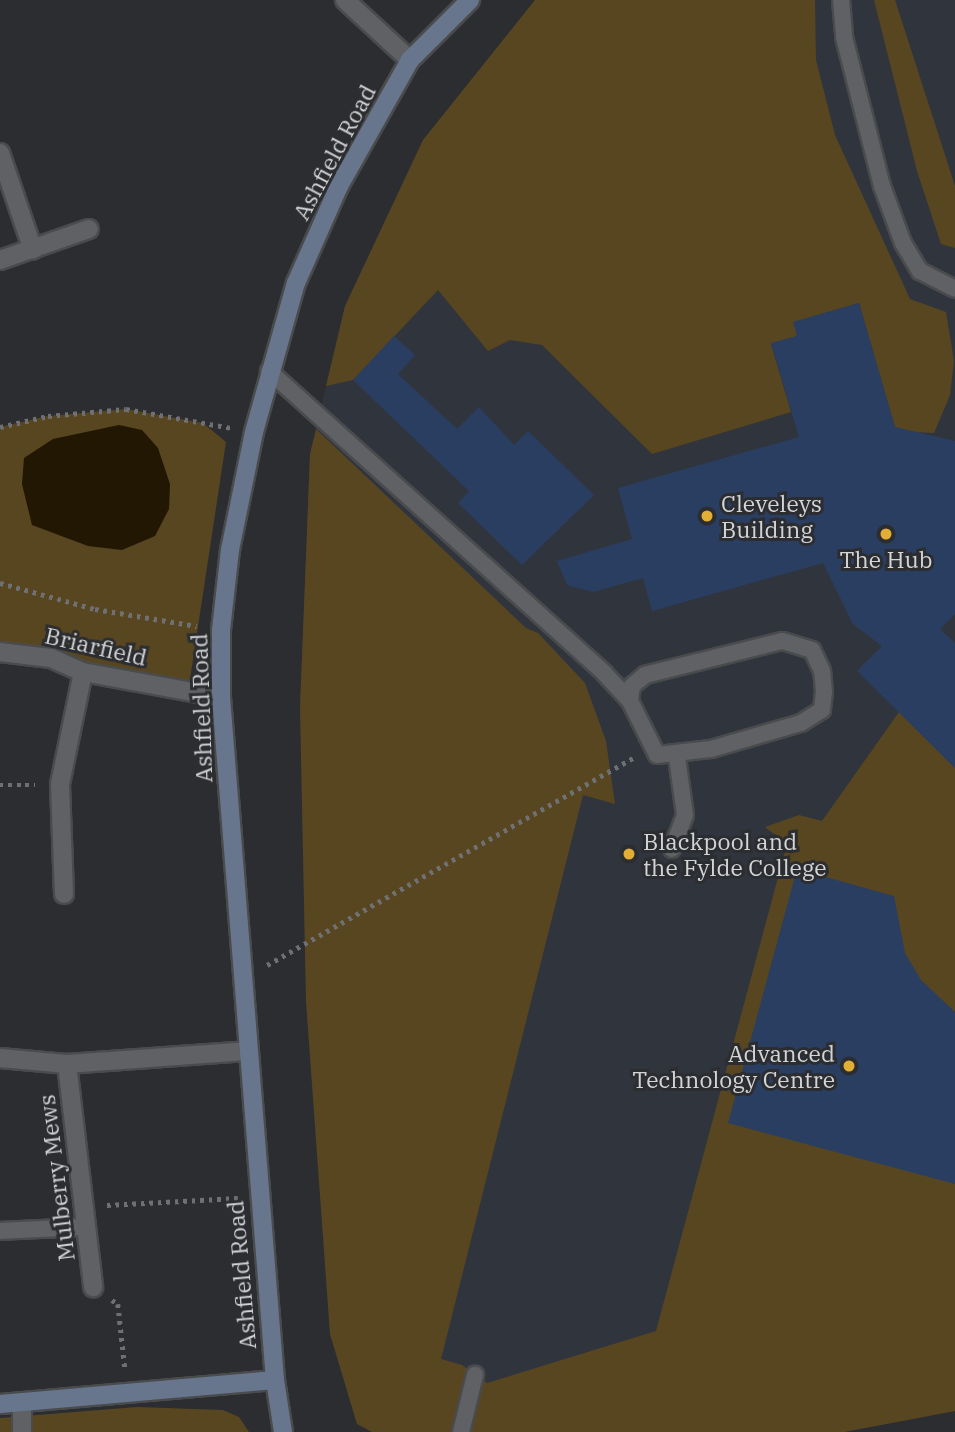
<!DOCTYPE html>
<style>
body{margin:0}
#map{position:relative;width:955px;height:1432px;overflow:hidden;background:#2c2d30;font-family:"IBM Plex Serif",serif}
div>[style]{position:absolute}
.built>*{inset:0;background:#30353d}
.green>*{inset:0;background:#584621}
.water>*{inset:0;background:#211702}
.building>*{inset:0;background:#2a3e61}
.path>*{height:4.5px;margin-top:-2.25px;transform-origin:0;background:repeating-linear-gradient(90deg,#6f7073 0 3.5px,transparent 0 8.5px)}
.roads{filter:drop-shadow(2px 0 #494b4d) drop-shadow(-2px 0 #494b4d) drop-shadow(0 2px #494b4d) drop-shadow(0 -2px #494b4d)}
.lane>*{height:16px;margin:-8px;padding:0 8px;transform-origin:8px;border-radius:8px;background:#5f6164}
.street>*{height:18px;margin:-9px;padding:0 9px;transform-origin:9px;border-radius:9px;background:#5f6164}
.secondary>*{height:18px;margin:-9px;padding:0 9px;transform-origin:9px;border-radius:9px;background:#68768d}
.dots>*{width:19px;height:19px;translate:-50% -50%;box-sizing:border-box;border:4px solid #2c2d30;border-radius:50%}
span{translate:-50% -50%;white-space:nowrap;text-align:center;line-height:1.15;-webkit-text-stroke:6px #2c2d30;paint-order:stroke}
.street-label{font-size:23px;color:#d3d4d6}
.poi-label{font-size:23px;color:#d3d4d6}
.left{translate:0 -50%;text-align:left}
.right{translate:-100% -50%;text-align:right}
</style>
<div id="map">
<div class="built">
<div style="clip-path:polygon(535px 0,955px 0,955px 1411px,844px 1432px,372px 1432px,357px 1424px,330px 1334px,306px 1001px,300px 707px,310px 454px,345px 306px,423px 140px)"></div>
</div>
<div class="green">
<div style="clip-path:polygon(535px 0,815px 0,816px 60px,835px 135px,910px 299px,946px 312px,954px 361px,950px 395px,934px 433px,896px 431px,859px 303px,794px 322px,797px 336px,771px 344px,791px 412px,652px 454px,542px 345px,510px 340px,488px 351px,438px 290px,353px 380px,326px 386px,345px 306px,423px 140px)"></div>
<div style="clip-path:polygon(874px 0,895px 0,955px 186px,955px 248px,941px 244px,917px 171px)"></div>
<div style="clip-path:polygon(126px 409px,203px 423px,226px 442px,189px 686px,93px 666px,56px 652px,0 645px,0 427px,48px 416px)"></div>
<div style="clip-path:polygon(316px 429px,526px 628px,538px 633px,585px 683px,606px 741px,615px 804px,583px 795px,441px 1359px,462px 1365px,487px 1383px,656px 1331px,787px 844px,765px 827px,799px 815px,822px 821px,899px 712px,955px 768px,955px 1411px,844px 1432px,372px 1432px,357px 1424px,330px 1334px,306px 1001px,300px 707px,310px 454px)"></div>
<div style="clip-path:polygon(137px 1407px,223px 1410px,239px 1417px,249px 1432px,0 1432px,0 1418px)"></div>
</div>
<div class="water">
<div style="clip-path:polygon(119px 425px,142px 430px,158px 448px,170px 484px,169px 509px,155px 536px,122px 550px,88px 546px,32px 525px,22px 484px,24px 458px,53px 439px)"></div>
</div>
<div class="building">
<div style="clip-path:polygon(859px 303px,895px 427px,955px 441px,955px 614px,940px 629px,955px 643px,955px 768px,857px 671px,882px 646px,853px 624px,823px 563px,652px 611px,643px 578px,593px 592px,567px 585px,557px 561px,632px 539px,618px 488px,799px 437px,771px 343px,797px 336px,793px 322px)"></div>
<div style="clip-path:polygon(394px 336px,415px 355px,398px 374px,457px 429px,479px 407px,514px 445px,528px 431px,594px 495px,522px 565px,458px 503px,469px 491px,353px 380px)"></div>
<div style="clip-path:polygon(797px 869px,894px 896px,905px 953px,921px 980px,955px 1012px,955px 1184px,728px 1123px)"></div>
</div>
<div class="path">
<div style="left:0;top:427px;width:49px;rotate:-12.9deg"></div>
<div style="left:48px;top:416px;width:78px;rotate:-5.1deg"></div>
<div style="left:126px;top:409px;width:108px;rotate:10.2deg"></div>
<div style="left:0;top:583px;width:98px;rotate:15.3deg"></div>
<div style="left:95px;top:609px;width:103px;rotate:9.5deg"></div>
<div style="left:0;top:785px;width:35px"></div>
<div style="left:267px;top:965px;width:423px;rotate:-29.5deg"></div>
<div style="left:107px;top:1205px;width:131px;rotate:-3.1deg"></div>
<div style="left:112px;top:1300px;width:7px;rotate:34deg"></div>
<div style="left:118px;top:1304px;width:64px;rotate:83.8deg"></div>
</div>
<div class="roads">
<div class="lane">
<div style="left:841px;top:0;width:37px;rotate:85deg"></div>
<div style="left:844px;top:37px;width:154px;rotate:75.7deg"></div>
<div style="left:882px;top:186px;width:61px;rotate:69.8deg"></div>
<div style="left:903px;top:243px;width:33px;rotate:59deg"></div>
<div style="left:920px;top:271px;width:39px;rotate:27deg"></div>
<div style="left:269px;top:371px;width:451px;rotate:42deg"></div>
<div style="left:604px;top:673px;width:38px;rotate:47deg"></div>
<div style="left:630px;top:701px;width:60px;rotate:63.4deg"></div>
<div style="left:657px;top:755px;width:54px;rotate:-6.3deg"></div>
<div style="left:711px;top:749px;width:94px;rotate:-16.1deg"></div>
<div style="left:801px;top:723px;width:25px;rotate:-32deg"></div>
<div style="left:822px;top:710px;width:18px;rotate:-84deg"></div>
<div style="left:824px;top:692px;width:21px;rotate:-95deg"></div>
<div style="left:822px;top:671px;width:23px;rotate:-115deg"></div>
<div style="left:812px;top:650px;width:31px;rotate:-163deg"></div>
<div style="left:782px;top:641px;width:141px;rotate:166.1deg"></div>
<div style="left:645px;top:675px;width:17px;rotate:140deg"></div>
<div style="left:632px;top:686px;width:15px;rotate:98deg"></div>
<div style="left:672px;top:849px;width:36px;rotate:-69deg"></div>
<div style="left:685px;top:815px;width:59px;rotate:-97.9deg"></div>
<div style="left:0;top:1231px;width:86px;rotate:-2.7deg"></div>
<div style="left:461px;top:1432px;width:59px;rotate:-76.2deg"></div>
</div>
<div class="street">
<div style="left:345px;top:0;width:88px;rotate:42.7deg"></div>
<div style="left:0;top:153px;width:102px;rotate:71.2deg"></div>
<div style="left:0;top:260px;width:94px;rotate:-19.2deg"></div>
<div style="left:0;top:652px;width:51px;rotate:6.7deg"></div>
<div style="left:51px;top:658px;width:35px;rotate:24deg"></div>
<div style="left:83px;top:672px;width:140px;rotate:10.3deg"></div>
<div style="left:64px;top:894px;width:110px;rotate:-92.1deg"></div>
<div style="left:60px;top:784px;width:114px;rotate:-78.4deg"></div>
<div style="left:0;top:1058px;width:67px;rotate:5.1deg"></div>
<div style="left:67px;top:1064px;width:180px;rotate:-4.1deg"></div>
<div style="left:67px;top:1064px;width:225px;rotate:83.3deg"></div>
<div style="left:22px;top:1432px;width:29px;rotate:-90deg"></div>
</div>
<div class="secondary">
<div style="left:0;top:1404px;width:276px;rotate:-5deg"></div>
<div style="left:283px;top:1432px;width:53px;rotate:-98.7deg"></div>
<div style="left:275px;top:1380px;width:685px;rotate:-94.52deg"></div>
<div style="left:221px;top:697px;width:67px;rotate:-90deg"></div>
<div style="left:221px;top:630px;width:81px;rotate:-83.6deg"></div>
<div style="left:230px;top:550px;width:120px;rotate:-78.5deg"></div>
<div style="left:254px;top:432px;width:155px;rotate:-74.3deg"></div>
<div style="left:296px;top:283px;width:106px;rotate:-66.1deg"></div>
<div style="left:339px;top:186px;width:145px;rotate:-60.6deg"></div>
<div style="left:410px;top:60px;width:85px;rotate:-45deg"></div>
</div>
</div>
<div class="dots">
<div style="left:707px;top:516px;background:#e2af34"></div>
<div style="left:886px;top:534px;background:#e2af34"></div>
<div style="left:629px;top:854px;background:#e2af34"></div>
<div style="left:849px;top:1066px;background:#e2af34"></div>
</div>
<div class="street-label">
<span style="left:334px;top:152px;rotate:-62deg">Ashfield Road</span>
<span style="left:96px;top:646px;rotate:13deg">Briarfield</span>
<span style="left:201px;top:708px;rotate:-92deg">Ashfield Road</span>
<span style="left:56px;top:1178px;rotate:-97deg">Mulberry Mews</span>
<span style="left:241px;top:1275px;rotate:-95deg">Ashfield Road</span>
</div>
<div class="poi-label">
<span class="left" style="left:721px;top:516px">Cleveleys<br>Building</span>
<span style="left:886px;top:559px">The Hub</span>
<span class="left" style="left:643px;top:854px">Blackpool and<br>the Fylde College</span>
<span class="right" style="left:835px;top:1066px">Advanced<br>Technology Centre</span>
</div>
</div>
